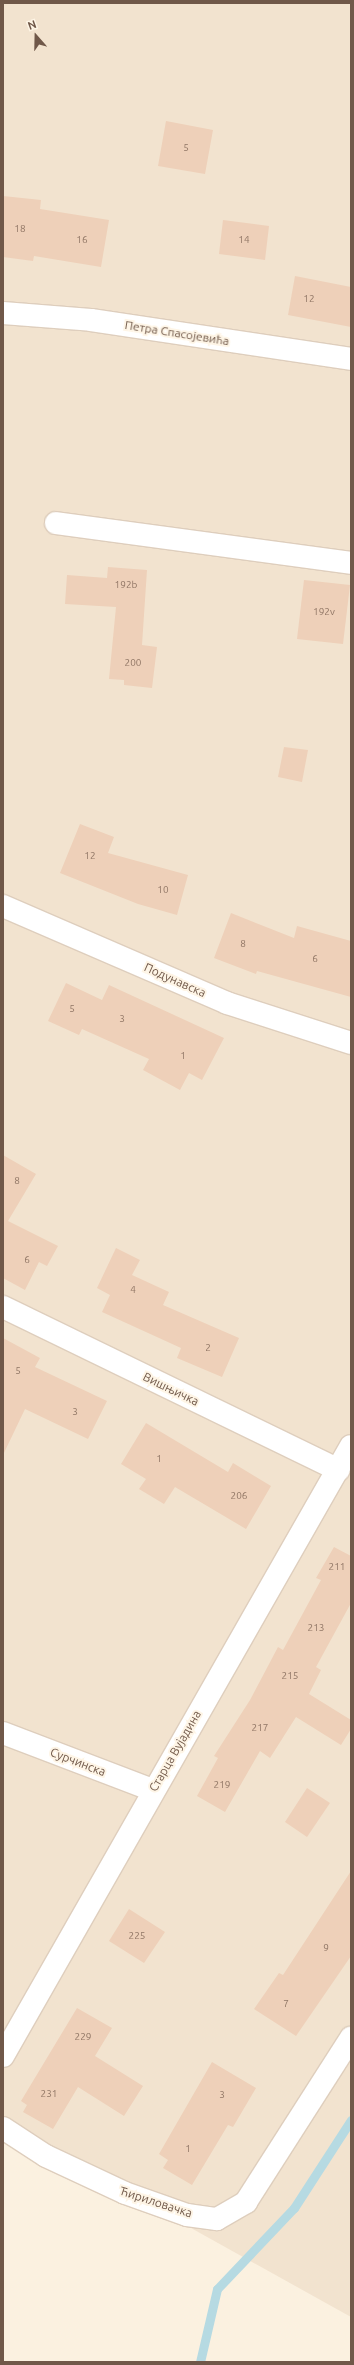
<!DOCTYPE html>
<meta charset="utf-8">
<style>
body{margin:0}
#map{position:relative;width:354px;height:2365px;overflow:hidden;background:#fbf1e0;font-family:Ubuntu,sans-serif}
div>[style]{position:absolute}
.residential>*{inset:0;background:#f2e3cf}
.stream>*{height:9px;margin:-4.5px;padding:0 4.5px;transform-origin:4.5px;border-radius:4.5px;background:#b6dae2}
.building>*{inset:0;background:#eed0b9}
.roads{filter:drop-shadow(1px 0 #decebd) drop-shadow(-1px 0 #decebd) drop-shadow(0 1px #decebd) drop-shadow(0 -1px #decebd)}
.street>*{height:22px;margin:-11px;padding:0 11px;transform-origin:11px;border-radius:11px;background:#fff}
span{translate:-50% -50%;white-space:nowrap;text-align:center;line-height:1.15;-webkit-text-stroke:4px #fef5e6;paint-order:stroke}
.number-label{font-size:10px;color:#907665}
.number-label span{-webkit-text-stroke-width:0}
.street-label{font-size:12px;color:#705849}
.frame{position:absolute;inset:0;border:4px solid #705849;pointer-events:none}
.north{position:absolute;left:16px;top:16px;width:40px;height:40px;-webkit-text-stroke:3px #fef5e6;paint-order:stroke;rotate:340deg;font-size:11px;font-weight:700;line-height:16px;text-align:center;color:#705849}
.north::after{content:'';display:block;margin:auto;width:14px;height:18px;background:#705849;clip-path:polygon(50% 0,100% 100%,50% 72%,0 100%)}
</style>
<div id="map">
<div class="residential">
<div style="clip-path:polygon(3px 3px,351px 3px,351px 2317px,191px 2228px,116px 2197px,3px 2136px)"></div>
</div>
<div class="stream">
<div style="left:200px;top:2362px;width:75px;rotate:-76.9deg"></div>
<div style="left:217px;top:2289px;width:112px;rotate:-46.5deg"></div>
<div style="left:294px;top:2208px;width:105px;rotate:-57.1deg"></div>
</div>
<div class="building">
<div style="clip-path:polygon(166px 121px,213px 130px,205px 174px,158px 166px)"></div>
<div style="clip-path:polygon(3px 196px,41px 200px,40px 209px,109px 220px,101px 267px,34px 256px,33px 261px,3px 257px)"></div>
<div style="clip-path:polygon(223px 220px,269px 226px,265px 260px,219px 254px)"></div>
<div style="clip-path:polygon(295px 276px,351px 287px,351px 327px,288px 315px)"></div>
<div style="clip-path:polygon(108px 567px,147px 570px,142px 645px,157px 647px,152px 688px,124px 685px,124px 680px,109px 679px,116px 607px,65px 604px,67px 575px,107px 578px)"></div>
<div style="clip-path:polygon(304px 580px,350px 585px,343px 644px,297px 639px)"></div>
<div style="clip-path:polygon(284px 747px,308px 750px,302px 782px,278px 777px)"></div>
<div style="clip-path:polygon(80px 824px,114px 837px,108px 853px,188px 875px,177px 915px,138px 904px,60px 873px)"></div>
<div style="clip-path:polygon(231px 913px,294px 938px,297px 926px,351px 941px,351px 997px,257px 971px,256px 974px,214px 958px)"></div>
<div style="clip-path:polygon(66px 983px,102px 1000px,109px 985px,224px 1038px,202px 1080px,189px 1073px,180px 1090px,143px 1070px,149px 1059px,82px 1029px,79px 1035px,48px 1021px)"></div>
<div style="clip-path:polygon(3px 1155px,36px 1174px,8px 1221px,58px 1246px,47px 1266px,39px 1262px,25px 1290px,3px 1278px)"></div>
<div style="clip-path:polygon(116px 1248px,140px 1260px,132px 1275px,169px 1292px,163px 1305px,239px 1338px,222px 1377px,177px 1358px,181px 1348px,102px 1312px,110px 1295px,97px 1288px)"></div>
<div style="clip-path:polygon(3px 1338px,40px 1358px,35px 1367px,107px 1401px,88px 1439px,25px 1409px,3px 1455px)"></div>
<div style="clip-path:polygon(146px 1423px,228px 1472px,233px 1463px,271px 1486px,246px 1529px,175px 1487px,164px 1504px,139px 1489px,146px 1479px,121px 1464px)"></div>
<div style="clip-path:polygon(334px 1547px,351px 1556px,351px 1603px,316px 1667px,321px 1670px,309px 1694px,351px 1720px,351px 1729px,341px 1745px,296px 1717px,270px 1758px,260px 1751px,225px 1812px,197px 1796px,218px 1758px,214px 1756px,250px 1700px,278px 1647px,283px 1650px,321px 1580px,316px 1578px)"></div>
<div style="clip-path:polygon(307px 1788px,330px 1803px,307px 1837px,285px 1822px)"></div>
<div style="clip-path:polygon(351px 1871px,351px 1956px,296px 2036px,254px 2009px,279px 1973px,283px 1975px)"></div>
<div style="clip-path:polygon(129px 1909px,165px 1932px,144px 1963px,109px 1941px)"></div>
<div style="clip-path:polygon(77px 2008px,112px 2028px,95px 2056px,143px 2086px,124px 2116px,78px 2087px,53px 2129px,23px 2112px,27px 2105px,21px 2101px)"></div>
<div style="clip-path:polygon(212px 2062px,256px 2088px,233px 2127px,228px 2125px,192px 2185px,163px 2168px,168px 2160px,159px 2154px)"></div>
</div>
<div class="roads">
<div class="street">
<div style="left:3px;top:313px;width:88px;rotate:4.5deg"></div>
<div style="left:91px;top:320px;width:263px;rotate:8.5deg"></div>
<div style="left:56px;top:523px;width:298px;rotate:7.7deg"></div>
<div style="left:3px;top:906px;width:244px;rotate:23.4deg"></div>
<div style="left:227px;top:1003px;width:130px;rotate:17.9deg"></div>
<div style="left:3px;top:1307px;width:373px;rotate:25.9deg"></div>
<div style="left:3px;top:1733px;width:160px;rotate:20.9deg"></div>
<div style="left:3px;top:2056px;width:702px;rotate:-60.3deg"></div>
<div style="left:3px;top:2128px;width:51px;rotate:33.1deg"></div>
<div style="left:46px;top:2156px;width:87px;rotate:25.1deg"></div>
<div style="left:125px;top:2193px;width:66px;rotate:19.5deg"></div>
<div style="left:187px;top:2215px;width:30px;rotate:8deg"></div>
<div style="left:217px;top:2219px;width:34px;rotate:-30deg"></div>
<div style="left:246px;top:2202px;width:195px;rotate:-57.4deg"></div>
</div>
</div>
<div class="number-label">
<span style="left:186px;top:148px">5</span>
<span style="left:20px;top:229px">18</span>
<span style="left:82px;top:240px">16</span>
<span style="left:244px;top:240px">14</span>
<span style="left:309px;top:299px">12</span>
<span style="left:126px;top:585px">192b</span>
<span style="left:324px;top:612px">192v</span>
<span style="left:133px;top:663px">200</span>
<span style="left:90px;top:856px">12</span>
<span style="left:163px;top:890px">10</span>
<span style="left:243px;top:944px">8</span>
<span style="left:315px;top:959px">6</span>
<span style="left:72px;top:1009px">5</span>
<span style="left:122px;top:1019px">3</span>
<span style="left:183px;top:1056px">1</span>
<span style="left:17px;top:1181px">8</span>
<span style="left:27px;top:1260px">6</span>
<span style="left:133px;top:1290px">4</span>
<span style="left:208px;top:1348px">2</span>
<span style="left:18px;top:1371px">5</span>
<span style="left:75px;top:1412px">3</span>
<span style="left:159px;top:1459px">1</span>
<span style="left:239px;top:1496px">206</span>
<span style="left:337px;top:1567px">211</span>
<span style="left:316px;top:1628px">213</span>
<span style="left:290px;top:1676px">215</span>
<span style="left:260px;top:1728px">217</span>
<span style="left:222px;top:1785px">219</span>
<span style="left:137px;top:1936px">225</span>
<span style="left:326px;top:1948px">9</span>
<span style="left:286px;top:2004px">7</span>
<span style="left:83px;top:2037px">229</span>
<span style="left:49px;top:2094px">231</span>
<span style="left:222px;top:2095px">3</span>
<span style="left:188px;top:2149px">1</span>
</div>
<div class="street-label">
<span style="left:177px;top:333px;rotate:9deg">Петра Спасојевића</span>
<span style="left:175px;top:980px;rotate:24deg">Подунавска</span>
<span style="left:171px;top:1389px;rotate:26deg">Вишњичка</span>
<span style="left:175px;top:1751px;rotate:-60deg">Старца Вујадина</span>
<span style="left:78px;top:1762px;rotate:21deg">Сурчинска</span>
<span style="left:156px;top:2202px;rotate:18deg">Ћириловачка</span>
</div>
<div class="frame"></div>
<div class="north">N</div>
</div>
